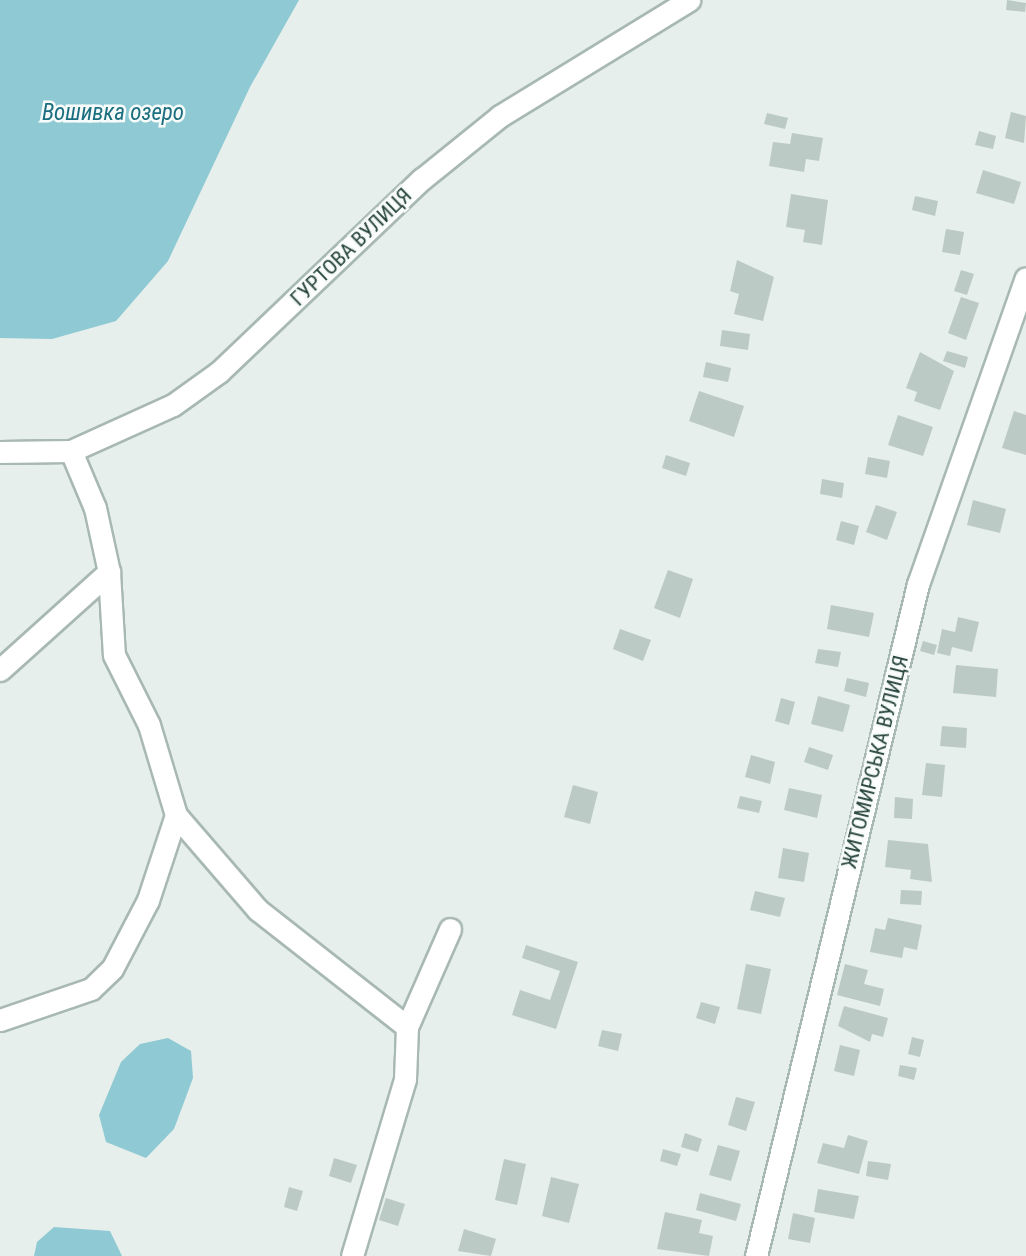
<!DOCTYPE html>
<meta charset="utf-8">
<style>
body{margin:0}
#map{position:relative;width:1026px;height:1256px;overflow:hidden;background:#e6efeb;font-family:"Roboto Condensed",sans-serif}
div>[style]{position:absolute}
.water>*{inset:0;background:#8ec9d4}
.building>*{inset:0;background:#bbcac4}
.roads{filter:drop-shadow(2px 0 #a8b8b2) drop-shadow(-2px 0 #a8b8b2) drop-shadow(0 2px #a8b8b2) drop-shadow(0 -2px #a8b8b2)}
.minor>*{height:21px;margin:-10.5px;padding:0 10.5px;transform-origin:10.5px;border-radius:10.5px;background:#fff}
span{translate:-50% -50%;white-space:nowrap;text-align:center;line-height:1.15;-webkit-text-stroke:5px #f7fbf9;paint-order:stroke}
.street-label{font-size:21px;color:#24423a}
.water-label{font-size:23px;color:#1c6f80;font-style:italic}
</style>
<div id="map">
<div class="water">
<div style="clip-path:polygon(0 0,299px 0,250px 87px,168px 261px,116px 321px,52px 339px,0 338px)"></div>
<div style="clip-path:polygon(168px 1038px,191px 1051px,193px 1078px,174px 1129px,146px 1158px,106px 1142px,99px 1115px,121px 1062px,140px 1044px)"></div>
<div style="clip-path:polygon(54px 1227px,110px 1231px,122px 1256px,34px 1256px,37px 1242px)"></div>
</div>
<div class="building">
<div style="clip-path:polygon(1007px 0,1026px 3px,1025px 12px,1006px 10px)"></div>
<div style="clip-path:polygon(1011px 112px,1026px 116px,1024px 143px,1005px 138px)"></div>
<div style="clip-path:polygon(767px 113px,788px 118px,785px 129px,764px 124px)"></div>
<div style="clip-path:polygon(979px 131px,996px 136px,993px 149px,975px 145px)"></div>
<div style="clip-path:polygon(792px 133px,823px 138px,819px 161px,806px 159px,804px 172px,769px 166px,773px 142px,790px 144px)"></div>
<div style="clip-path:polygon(983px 170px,1021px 182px,1014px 204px,976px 193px)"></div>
<div style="clip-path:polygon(791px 194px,828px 200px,822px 245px,803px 242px,805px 230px,786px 227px)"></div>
<div style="clip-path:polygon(915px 196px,938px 201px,935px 216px,912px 210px)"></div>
<div style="clip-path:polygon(946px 229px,964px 232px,960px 255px,942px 252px)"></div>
<div style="clip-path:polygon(737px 260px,774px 277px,763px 321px,734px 314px,739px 294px,730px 291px)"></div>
<div style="clip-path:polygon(961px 270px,974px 274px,967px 295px,954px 291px)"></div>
<div style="clip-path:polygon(961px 297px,979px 303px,966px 340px,948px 333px)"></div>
<div style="clip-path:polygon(722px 330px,750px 334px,748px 350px,720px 346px)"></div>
<div style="clip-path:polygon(947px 351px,968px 357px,965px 368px,943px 361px)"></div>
<div style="clip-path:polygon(920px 352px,954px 371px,940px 410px,914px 401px,917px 392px,906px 388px)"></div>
<div style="clip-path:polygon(706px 362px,731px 368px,728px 382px,703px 377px)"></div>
<div style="clip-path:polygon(699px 391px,744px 406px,734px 437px,689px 421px)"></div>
<div style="clip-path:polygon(1014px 411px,1026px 415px,1026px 455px,1002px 448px)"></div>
<div style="clip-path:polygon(898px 415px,933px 427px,923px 456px,888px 445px)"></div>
<div style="clip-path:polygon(666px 455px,690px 463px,686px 476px,662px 468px)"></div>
<div style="clip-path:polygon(868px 457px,890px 461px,887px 478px,865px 474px)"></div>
<div style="clip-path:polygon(822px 479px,844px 483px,842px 498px,820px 494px)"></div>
<div style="clip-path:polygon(973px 500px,1006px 509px,1000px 533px,967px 525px)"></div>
<div style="clip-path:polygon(876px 505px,897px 512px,887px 540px,866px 532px)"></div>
<div style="clip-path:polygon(841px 521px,859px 526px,854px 545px,836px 540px)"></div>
<div style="clip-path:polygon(668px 570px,693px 579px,680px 618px,654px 608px)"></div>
<div style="clip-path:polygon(831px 605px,874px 613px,869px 637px,827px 629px)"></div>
<div style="clip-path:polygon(958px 617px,979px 622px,972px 652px,952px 647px,950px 656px,937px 653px,942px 629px,955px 632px)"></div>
<div style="clip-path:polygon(620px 629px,651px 640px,643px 661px,613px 649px)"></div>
<div style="clip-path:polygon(923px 641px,937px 645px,934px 655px,920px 651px)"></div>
<div style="clip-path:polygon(818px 649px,841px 652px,838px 667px,815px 663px)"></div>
<div style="clip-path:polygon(956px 665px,998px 669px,996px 697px,953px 693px)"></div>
<div style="clip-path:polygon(847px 678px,869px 683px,866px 697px,844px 691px)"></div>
<div style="clip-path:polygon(818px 696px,850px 705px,843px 732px,811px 724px)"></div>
<div style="clip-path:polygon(781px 698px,795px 702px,789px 725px,775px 721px)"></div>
<div style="clip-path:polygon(942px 726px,967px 728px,966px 748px,940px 746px)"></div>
<div style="clip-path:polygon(809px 747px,833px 755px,828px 770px,804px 762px)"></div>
<div style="clip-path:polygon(751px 755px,775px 762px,770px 784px,745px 777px)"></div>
<div style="clip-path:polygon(926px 763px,945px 765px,942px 797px,922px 795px)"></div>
<div style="clip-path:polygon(573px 785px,598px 792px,590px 824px,564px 817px)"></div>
<div style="clip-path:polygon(789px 788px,822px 795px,817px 818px,784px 810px)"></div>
<div style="clip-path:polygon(740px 796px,762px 801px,759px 813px,737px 808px)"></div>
<div style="clip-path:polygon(895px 797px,913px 799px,912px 819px,894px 818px)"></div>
<div style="clip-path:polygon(888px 840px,928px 844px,932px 882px,910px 879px,911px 870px,885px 867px)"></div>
<div style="clip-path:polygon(783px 848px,809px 853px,804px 882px,778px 878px)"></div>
<div style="clip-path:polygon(901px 890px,922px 891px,921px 905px,900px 904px)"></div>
<div style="clip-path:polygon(755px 891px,785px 898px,780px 917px,750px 910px)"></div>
<div style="clip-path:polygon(888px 918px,922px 925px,917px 950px,904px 947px,902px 958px,870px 952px,875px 928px,885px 930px)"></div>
<div style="clip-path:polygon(526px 945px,578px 962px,556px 1029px,512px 1015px,520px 990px,550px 1000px,560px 971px,522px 958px)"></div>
<div style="clip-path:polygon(746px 964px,771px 969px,761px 1014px,737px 1009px)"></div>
<div style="clip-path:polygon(845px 964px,868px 970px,864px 984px,884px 989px,880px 1006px,837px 995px)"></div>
<div style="clip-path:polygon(701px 1002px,720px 1007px,715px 1024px,696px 1018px)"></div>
<div style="clip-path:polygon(844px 1006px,888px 1018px,883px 1037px,872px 1034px,870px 1042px,838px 1026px)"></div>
<div style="clip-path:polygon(602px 1030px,622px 1034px,618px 1051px,598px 1046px)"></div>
<div style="clip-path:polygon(912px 1037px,924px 1040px,920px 1057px,908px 1054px)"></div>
<div style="clip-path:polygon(840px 1045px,860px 1050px,854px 1076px,834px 1071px)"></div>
<div style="clip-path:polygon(900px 1065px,917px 1068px,914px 1080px,898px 1076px)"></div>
<div style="clip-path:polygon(736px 1097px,755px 1102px,746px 1131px,728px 1125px)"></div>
<div style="clip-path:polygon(685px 1133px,702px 1139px,698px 1152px,681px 1147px)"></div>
<div style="clip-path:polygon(848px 1135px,868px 1141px,859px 1174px,817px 1163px,823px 1143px,844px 1148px)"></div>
<div style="clip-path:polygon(718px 1145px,740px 1151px,731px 1181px,709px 1175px)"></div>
<div style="clip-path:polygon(663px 1149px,681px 1154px,677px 1166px,660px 1161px)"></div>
<div style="clip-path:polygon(334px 1158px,357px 1165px,351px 1183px,329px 1176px)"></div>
<div style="clip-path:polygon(504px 1159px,526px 1164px,517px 1205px,495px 1200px)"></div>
<div style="clip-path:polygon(868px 1161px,891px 1164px,888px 1180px,866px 1176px)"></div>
<div style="clip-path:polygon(551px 1177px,579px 1184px,569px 1223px,542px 1216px)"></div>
<div style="clip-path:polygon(289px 1187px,303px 1191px,297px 1211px,284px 1207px)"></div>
<div style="clip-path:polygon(818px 1189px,859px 1196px,854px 1219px,814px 1212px)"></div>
<div style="clip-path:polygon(700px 1193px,741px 1204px,736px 1221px,696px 1210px)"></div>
<div style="clip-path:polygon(386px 1198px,405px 1204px,398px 1226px,379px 1220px)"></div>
<div style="clip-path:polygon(665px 1212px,702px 1220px,699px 1233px,713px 1236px,709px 1256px,657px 1249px)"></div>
<div style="clip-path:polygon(793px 1213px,815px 1218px,810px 1243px,788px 1239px)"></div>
<div style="clip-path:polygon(464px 1229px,496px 1239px,491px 1256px,458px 1251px)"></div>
</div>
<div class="roads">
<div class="minor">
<div style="left:71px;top:451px;width:62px;rotate:67.2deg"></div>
<div style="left:95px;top:508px;width:66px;rotate:77.7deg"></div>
<div style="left:109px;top:572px;width:83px;rotate:86.6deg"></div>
<div style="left:114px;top:655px;width:78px;rotate:63.4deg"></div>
<div style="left:149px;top:725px;width:94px;rotate:73.3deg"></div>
<div style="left:176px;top:815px;width:125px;rotate:49.2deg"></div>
<div style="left:258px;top:910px;width:189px;rotate:38.1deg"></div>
<div style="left:0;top:452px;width:71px;rotate:-0.8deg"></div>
<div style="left:71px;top:451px;width:112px;rotate:-24.3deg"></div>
<div style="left:173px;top:405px;width:57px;rotate:-35.7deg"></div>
<div style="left:219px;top:372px;width:280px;rotate:-43.6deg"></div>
<div style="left:422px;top:179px;width:100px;rotate:-38.9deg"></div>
<div style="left:500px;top:116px;width:222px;rotate:-31.5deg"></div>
<div style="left:0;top:670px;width:147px;rotate:-42deg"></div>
<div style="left:0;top:1020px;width:96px;rotate:-18.8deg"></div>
<div style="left:91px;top:989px;width:29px;rotate:-44deg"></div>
<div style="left:112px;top:969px;width:78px;rotate:-62.4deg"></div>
<div style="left:148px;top:900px;width:89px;rotate:-71.8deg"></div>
<div style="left:352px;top:1256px;width:185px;rotate:-73.3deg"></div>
<div style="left:405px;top:1079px;width:52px;rotate:-87.8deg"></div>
<div style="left:407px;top:1027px;width:107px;rotate:-66.3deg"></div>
<div style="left:756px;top:1256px;width:691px;rotate:-76.45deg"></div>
<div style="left:918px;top:584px;width:324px;rotate:-70.6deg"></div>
</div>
</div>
<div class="street-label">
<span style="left:351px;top:247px;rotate:-44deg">ГУРТОВА ВУЛИЦЯ</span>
<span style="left:875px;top:762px;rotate:-76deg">ЖИТОМИРСЬКА ВУЛИЦЯ</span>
</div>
<div class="water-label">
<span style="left:113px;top:113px">Вошивка озеро</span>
</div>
</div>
